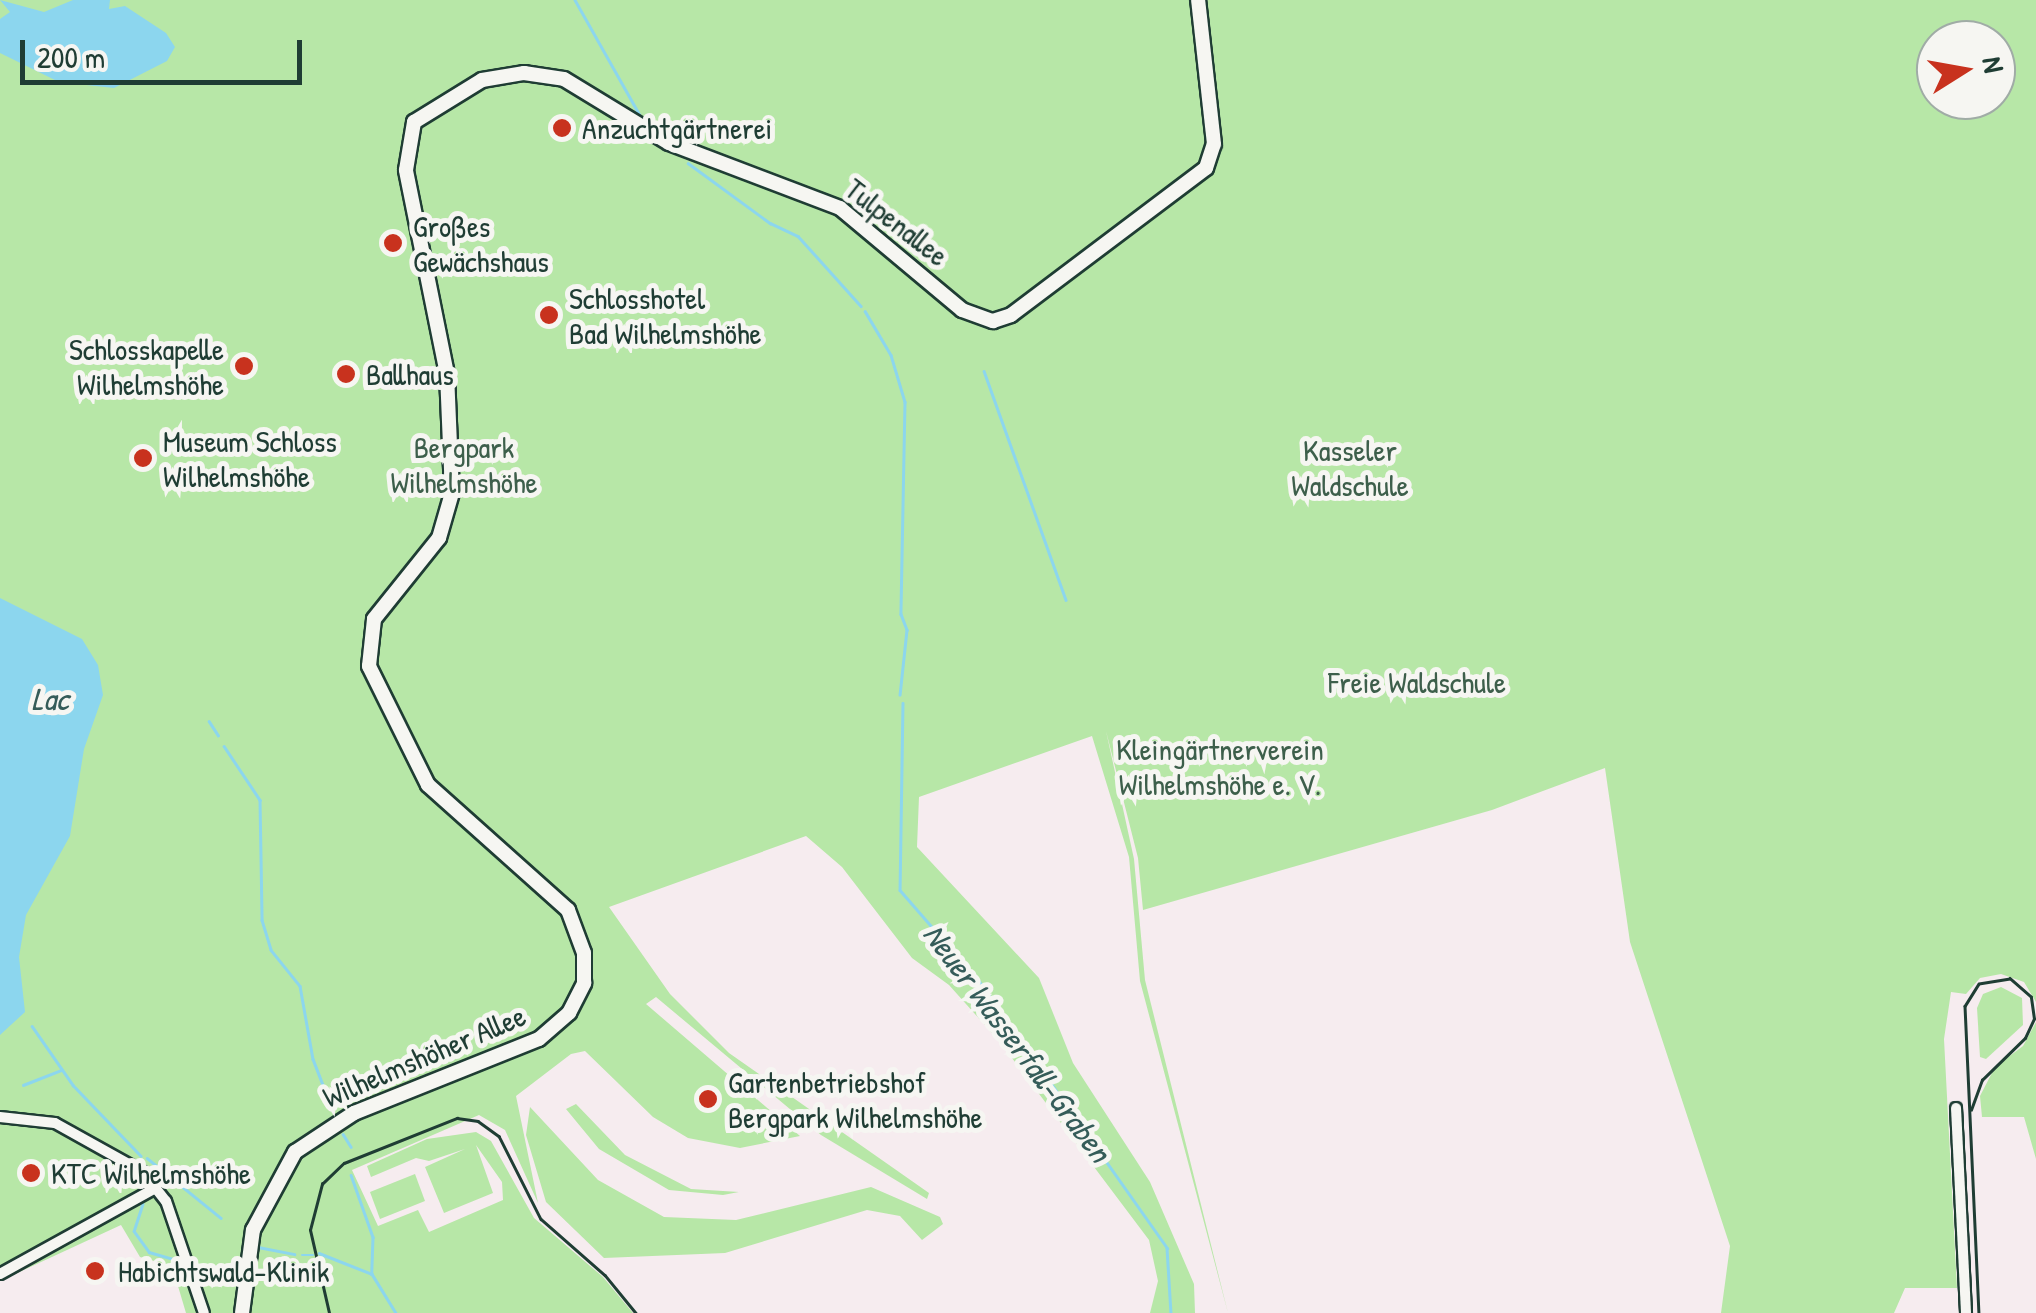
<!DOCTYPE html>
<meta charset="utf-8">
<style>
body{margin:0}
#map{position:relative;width:2036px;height:1313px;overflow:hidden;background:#f6ecef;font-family:"Patrick Hand",sans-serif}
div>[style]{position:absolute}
.green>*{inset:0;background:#b7e7a7}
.water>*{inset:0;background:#8cd6ee}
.stream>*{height:2.5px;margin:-1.25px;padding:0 1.25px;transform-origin:1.25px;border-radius:1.25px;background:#8cd6ee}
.roads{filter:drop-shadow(2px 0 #1f3d34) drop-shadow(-2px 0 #1f3d34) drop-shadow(0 2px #1f3d34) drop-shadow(0 -2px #1f3d34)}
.street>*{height:10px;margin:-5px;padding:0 5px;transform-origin:5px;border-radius:5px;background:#f6f6f2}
.secondary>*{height:14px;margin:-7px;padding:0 7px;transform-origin:7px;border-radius:7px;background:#f6f6f2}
.tram>*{height:2.5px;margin:-1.25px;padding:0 1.25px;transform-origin:1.25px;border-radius:1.25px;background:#1f3d34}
.dots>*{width:28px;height:28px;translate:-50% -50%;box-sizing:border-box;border:5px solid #f6f6f2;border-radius:50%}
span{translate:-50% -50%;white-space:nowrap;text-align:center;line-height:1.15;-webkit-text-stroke:10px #f6f6f2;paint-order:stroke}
.poi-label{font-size:30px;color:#1f3d34}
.left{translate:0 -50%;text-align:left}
.right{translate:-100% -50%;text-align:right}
.street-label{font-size:30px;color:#1f3d34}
.park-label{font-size:30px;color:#3d5f4b}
.water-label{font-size:32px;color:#355c59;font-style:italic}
.north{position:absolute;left:1916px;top:20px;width:100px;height:100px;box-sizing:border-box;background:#f6f6f2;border:2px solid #a0aca6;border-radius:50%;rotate:79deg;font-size:28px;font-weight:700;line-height:40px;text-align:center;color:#1f3d34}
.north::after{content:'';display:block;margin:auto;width:35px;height:45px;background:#c8321e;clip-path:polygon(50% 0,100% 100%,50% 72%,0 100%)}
.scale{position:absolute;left:20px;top:40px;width:282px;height:45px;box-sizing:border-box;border:5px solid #1f3d34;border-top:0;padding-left:12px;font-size:30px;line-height:35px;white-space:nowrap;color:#1f3d34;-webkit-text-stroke:8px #f6f6f2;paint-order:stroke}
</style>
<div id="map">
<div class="green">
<div style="clip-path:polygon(evenodd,0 0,2036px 0,2036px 1002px,2024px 982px,2001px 974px,1980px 978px,1966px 994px,1951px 992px,1944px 1039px,1957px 1288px,1905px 1288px,1894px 1313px,1721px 1313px,1730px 1246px,1630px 942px,1605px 768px,1492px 810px,1143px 910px,1138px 858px,1106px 731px,1134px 859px,1145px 980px,1228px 1313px,1140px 981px,1129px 857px,1092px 736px,919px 797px,917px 847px,1039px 978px,1073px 1063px,1150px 1182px,1194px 1284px,1195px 1313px,1150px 1313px,1158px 1281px,1149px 1240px,1000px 1042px,949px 985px,912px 958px,842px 867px,806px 836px,609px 907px,670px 994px,729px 1053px,929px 1193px,927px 1199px,821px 1135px,656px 997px,646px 1004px,800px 1136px,740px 1148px,688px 1138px,653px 1117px,585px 1051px,571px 1054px,516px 1096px,538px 1203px,505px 1130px,479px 1115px,352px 1170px,378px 1226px,418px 1210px,429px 1232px,503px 1200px,502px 1182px,476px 1145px,493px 1193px,444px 1213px,425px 1167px,465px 1149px,429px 1161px,416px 1158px,371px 1177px,367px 1166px,427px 1139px,476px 1132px,491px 1141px,534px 1218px,603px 1277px,633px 1313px,186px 1313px,172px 1266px,140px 1257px,121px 1225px,0 1281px,0 0,1936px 40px,1996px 40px,1996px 100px,1936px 100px,1936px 40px)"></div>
<div style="clip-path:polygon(2001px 987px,2022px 998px,2023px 1025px,1986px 1059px,1980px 1057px,1977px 1008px,1983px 994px)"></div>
<div style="clip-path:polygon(2036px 1022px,2036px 1159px,2024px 1117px,1982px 1117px,1980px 1096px,1995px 1067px,2023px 1046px)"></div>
<div style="clip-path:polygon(576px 1104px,625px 1155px,691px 1189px,739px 1192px,824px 1176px,723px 1195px,669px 1190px,599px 1149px,566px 1109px)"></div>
<div style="clip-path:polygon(530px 1107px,598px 1180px,664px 1217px,736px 1220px,871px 1187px,940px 1217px,943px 1224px,922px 1240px,900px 1216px,867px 1210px,725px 1253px,604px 1258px,546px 1202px,526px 1135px)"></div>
<div style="clip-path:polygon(415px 1174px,425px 1201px,380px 1219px,370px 1192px)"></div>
</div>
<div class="water">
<div style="clip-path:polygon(0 0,44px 12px,73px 0,110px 0,109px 9px,125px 6px,166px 33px,175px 47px,167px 61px,114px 88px,59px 82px,0 53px,0 19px,10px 12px)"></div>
<div style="clip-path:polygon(0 598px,82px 639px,98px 665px,103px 695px,84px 749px,70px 836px,26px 915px,19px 957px,25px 1012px,0 1035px)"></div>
</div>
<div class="stream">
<div style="left:575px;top:0;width:134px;rotate:60.6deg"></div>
<div style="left:688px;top:163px;width:102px;rotate:36.2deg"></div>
<div style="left:770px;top:223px;width:31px;rotate:25deg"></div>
<div style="left:798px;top:236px;width:94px;rotate:48deg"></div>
<div style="left:865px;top:311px;width:51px;rotate:59.4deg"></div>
<div style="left:891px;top:355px;width:49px;rotate:73.4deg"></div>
<div style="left:905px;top:402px;width:212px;rotate:91.1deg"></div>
<div style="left:901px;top:614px;width:17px;rotate:69deg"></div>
<div style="left:907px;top:630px;width:65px;rotate:96.1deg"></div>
<div style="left:984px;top:371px;width:243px;rotate:70.3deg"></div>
<div style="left:903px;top:703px;width:187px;rotate:90.9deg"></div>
<div style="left:900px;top:890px;width:121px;rotate:49deg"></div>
<div style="left:979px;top:981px;width:327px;rotate:54.8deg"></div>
<div style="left:1167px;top:1248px;width:65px;rotate:86.5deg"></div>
<div style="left:209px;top:721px;width:17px;rotate:57deg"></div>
<div style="left:224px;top:746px;width:65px;rotate:56.3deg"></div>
<div style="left:260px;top:800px;width:120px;rotate:89deg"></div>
<div style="left:262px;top:920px;width:31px;rotate:73deg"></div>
<div style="left:271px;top:950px;width:46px;rotate:51.1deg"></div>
<div style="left:300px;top:986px;width:74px;rotate:79.9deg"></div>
<div style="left:313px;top:1059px;width:47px;rotate:68.9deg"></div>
<div style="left:32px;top:1026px;width:72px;rotate:55.2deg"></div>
<div style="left:73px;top:1085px;width:98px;rotate:46.2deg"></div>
<div style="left:23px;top:1085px;width:41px;rotate:-21.5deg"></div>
<div style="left:343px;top:1134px;width:15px;rotate:58deg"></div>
<div style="left:147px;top:1158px;width:95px;rotate:39deg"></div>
<div style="left:351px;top:1175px;width:66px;rotate:70.5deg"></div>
<div style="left:373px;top:1237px;width:37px;rotate:92deg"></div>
<div style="left:143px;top:1204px;width:28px;rotate:108deg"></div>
<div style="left:134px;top:1231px;width:26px;rotate:54deg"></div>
<div style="left:149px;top:1252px;width:29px;rotate:16deg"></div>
<div style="left:258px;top:1247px;width:37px;rotate:11deg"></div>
<div style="left:319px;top:1253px;width:57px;rotate:21.6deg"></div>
<div style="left:372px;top:1274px;width:46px;rotate:58.4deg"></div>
<div style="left:302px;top:1255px;width:11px"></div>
</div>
<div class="roads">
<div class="street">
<div style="left:1956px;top:1108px;width:205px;rotate:87.2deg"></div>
<div style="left:0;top:1117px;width:55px;rotate:6.2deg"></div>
<div style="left:55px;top:1123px;width:101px;rotate:29.1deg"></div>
<div style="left:143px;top:1172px;width:37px;rotate:52deg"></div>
<div style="left:166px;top:1201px;width:118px;rotate:71.3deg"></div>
<div style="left:0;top:1274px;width:178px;rotate:-28.9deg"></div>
</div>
<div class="secondary">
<div style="left:242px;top:1313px;width:84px;rotate:-82.5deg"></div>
<div style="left:253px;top:1230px;width:89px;rotate:-61.7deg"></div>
<div style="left:295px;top:1152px;width:71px;rotate:-33.5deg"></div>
<div style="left:354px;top:1113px;width:199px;rotate:-21.8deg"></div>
<div style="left:539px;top:1039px;width:40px;rotate:-41deg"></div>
<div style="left:569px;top:1013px;width:34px;rotate:-63deg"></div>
<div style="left:584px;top:983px;width:30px;rotate:-90deg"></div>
<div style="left:584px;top:953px;width:46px;rotate:-110.4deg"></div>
<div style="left:568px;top:910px;width:188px;rotate:-138.2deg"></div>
<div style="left:428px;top:785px;width:133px;rotate:-116.4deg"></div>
<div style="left:369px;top:666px;width:47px;rotate:-83.9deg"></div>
<div style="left:374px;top:619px;width:104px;rotate:-51.3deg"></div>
<div style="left:439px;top:538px;width:47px;rotate:-73.9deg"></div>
<div style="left:452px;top:493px;width:119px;rotate:-92.4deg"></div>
<div style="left:447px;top:374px;width:208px;rotate:-101.4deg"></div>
<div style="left:406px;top:170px;width:49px;rotate:-80.5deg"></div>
<div style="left:414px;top:122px;width:80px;rotate:-31.7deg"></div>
<div style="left:482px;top:80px;width:43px;rotate:-9.5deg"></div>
<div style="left:524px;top:73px;width:40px;rotate:8.5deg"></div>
<div style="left:564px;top:79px;width:123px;rotate:31.4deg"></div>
<div style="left:669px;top:143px;width:183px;rotate:20.8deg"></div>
<div style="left:840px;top:208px;width:159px;rotate:39.9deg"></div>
<div style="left:962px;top:310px;width:33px;rotate:20deg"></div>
<div style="left:993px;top:321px;width:19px;rotate:-18deg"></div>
<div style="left:1011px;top:315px;width:244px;rotate:-37deg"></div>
<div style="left:1206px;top:168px;width:25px;rotate:-72deg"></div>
<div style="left:1214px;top:144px;width:145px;rotate:-96.3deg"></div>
</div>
</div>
<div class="tram">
<div style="left:1971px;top:1110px;width:32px;rotate:-70deg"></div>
<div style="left:1982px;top:1080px;width:60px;rotate:-44.3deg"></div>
<div style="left:2025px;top:1038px;width:21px;rotate:-65deg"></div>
<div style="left:2034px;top:1019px;width:22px;rotate:-98deg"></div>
<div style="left:2031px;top:997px;width:28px;rotate:-139deg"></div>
<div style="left:2010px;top:979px;width:31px;rotate:171deg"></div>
<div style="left:1979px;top:984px;width:26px;rotate:122deg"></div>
<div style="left:1965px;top:1006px;width:307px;rotate:87.4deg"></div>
<div style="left:329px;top:1313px;width:85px;rotate:-102.9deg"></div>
<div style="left:310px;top:1230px;width:48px;rotate:-75.4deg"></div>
<div style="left:322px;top:1184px;width:30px;rotate:-44deg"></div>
<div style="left:344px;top:1163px;width:122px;rotate:-21.7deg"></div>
<div style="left:457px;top:1118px;width:21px;rotate:8deg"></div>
<div style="left:478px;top:1121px;width:26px;rotate:36deg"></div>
<div style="left:499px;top:1136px;width:93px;rotate:63.2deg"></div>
<div style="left:541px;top:1219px;width:85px;rotate:41.2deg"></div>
<div style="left:605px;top:1275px;width:49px;rotate:50.8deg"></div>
</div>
<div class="dots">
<div style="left:562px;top:128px;background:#c8321e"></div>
<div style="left:393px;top:243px;background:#c8321e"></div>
<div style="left:549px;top:315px;background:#c8321e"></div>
<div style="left:244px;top:366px;background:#c8321e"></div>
<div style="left:346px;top:374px;background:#c8321e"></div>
<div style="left:143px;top:458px;background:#c8321e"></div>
<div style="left:708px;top:1099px;background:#c8321e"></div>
<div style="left:31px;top:1173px;background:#c8321e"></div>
<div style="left:95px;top:1271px;background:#c8321e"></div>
</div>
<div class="poi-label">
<span class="left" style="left:582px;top:128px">Anzuchtgärtnerei</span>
<span class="left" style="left:413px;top:243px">Großes<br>Gewächshaus</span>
<span class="left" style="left:569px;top:315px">Schlosshotel<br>Bad Wilhelmshöhe</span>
<span class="right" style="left:224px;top:366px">Schlosskapelle<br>Wilhelmshöhe</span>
<span class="left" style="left:366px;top:374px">Ballhaus</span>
<span class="left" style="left:163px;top:458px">Museum Schloss<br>Wilhelmshöhe</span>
<span class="left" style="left:728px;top:1099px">Gartenbetriebshof<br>Bergpark Wilhelmshöhe</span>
<span class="left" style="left:51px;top:1173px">KTC Wilhelmshöhe</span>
<span class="left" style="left:118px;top:1271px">Habichtswald-Klinik</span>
</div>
<div class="street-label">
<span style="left:897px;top:222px;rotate:38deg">Tulpenallee</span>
<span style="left:424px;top:1056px;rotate:-23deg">Wilhelmshöher Allee</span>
</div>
<div class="park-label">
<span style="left:464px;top:464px">Bergpark<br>Wilhelmshöhe</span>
<span style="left:1350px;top:467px">Kasseler<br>Waldschule</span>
<span style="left:1417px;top:682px">Freie Waldschule</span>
<span style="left:1220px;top:766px">Kleingärtnerverein<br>Wilhelmshöhe e. V.</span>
</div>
<div class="water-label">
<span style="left:50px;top:699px">Lac</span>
<span style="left:1017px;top:1043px;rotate:53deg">Neuer Wasserfall-Graben</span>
</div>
<div class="north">N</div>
<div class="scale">200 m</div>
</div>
